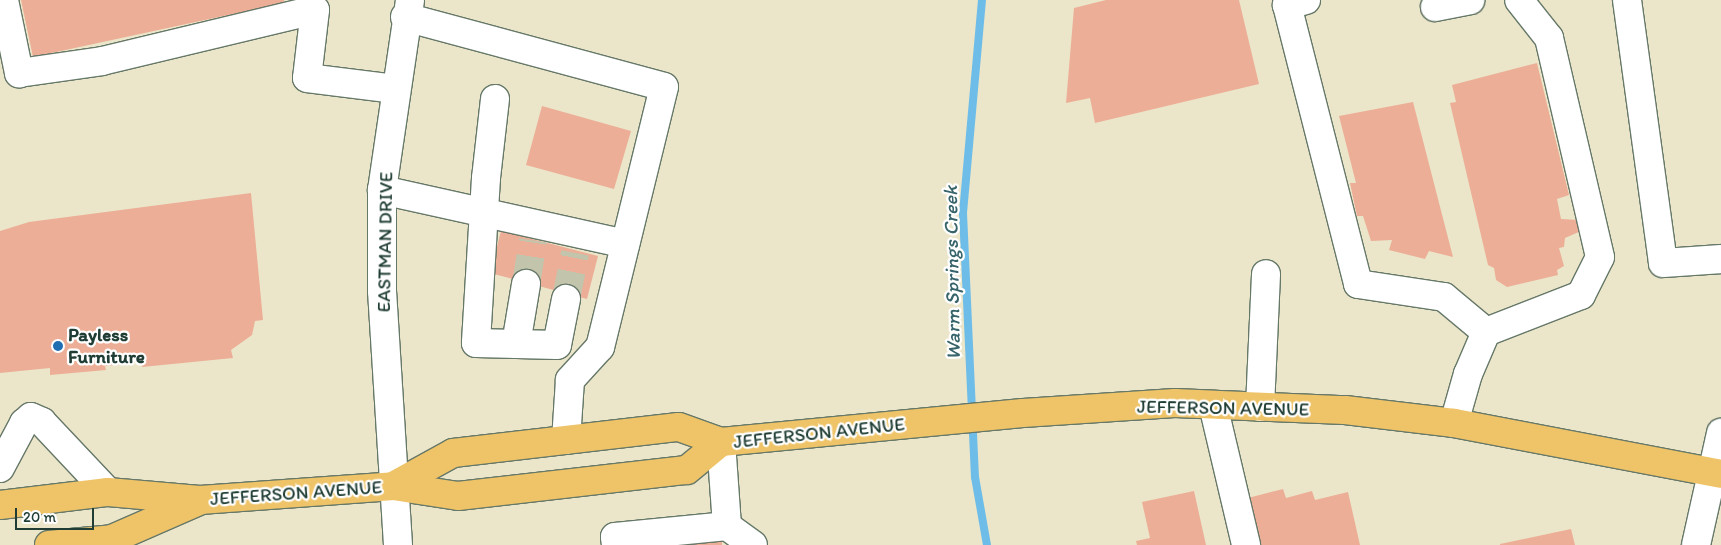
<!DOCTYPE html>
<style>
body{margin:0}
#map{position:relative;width:1721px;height:545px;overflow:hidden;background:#ebe6ca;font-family:Itim,sans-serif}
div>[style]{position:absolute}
.stream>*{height:8px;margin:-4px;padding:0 4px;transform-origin:4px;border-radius:4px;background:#6ebde9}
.building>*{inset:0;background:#ecae96}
.minor-tunnel>*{height:28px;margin-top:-14px;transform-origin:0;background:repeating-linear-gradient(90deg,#c2c4ac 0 28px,transparent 0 42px)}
.roads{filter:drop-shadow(1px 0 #667868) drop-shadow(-1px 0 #667868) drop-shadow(0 1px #667868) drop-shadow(0 -1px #667868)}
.minor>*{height:28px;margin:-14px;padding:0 14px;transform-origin:14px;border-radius:14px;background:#fff}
.major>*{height:28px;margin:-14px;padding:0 14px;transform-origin:14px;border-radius:14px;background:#efc469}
.dots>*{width:14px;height:14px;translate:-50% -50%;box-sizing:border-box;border:2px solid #fff;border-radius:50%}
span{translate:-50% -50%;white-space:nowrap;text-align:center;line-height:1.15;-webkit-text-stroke:4.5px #fff;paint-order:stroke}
.street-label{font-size:19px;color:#1f3d34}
.poi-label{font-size:19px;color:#1f3d34;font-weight:700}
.left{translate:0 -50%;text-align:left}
.water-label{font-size:20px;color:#37636a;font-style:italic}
.scale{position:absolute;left:15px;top:508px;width:79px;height:22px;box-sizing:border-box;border:2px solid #1f3d34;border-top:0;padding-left:6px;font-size:15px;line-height:18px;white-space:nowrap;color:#1f3d34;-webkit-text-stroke:4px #fff;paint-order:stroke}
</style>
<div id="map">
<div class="stream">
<div style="left:982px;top:0;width:214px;rotate:95.1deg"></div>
<div style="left:963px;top:213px;width:264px;rotate:87.4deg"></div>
<div style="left:975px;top:477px;width:69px;rotate:80deg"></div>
</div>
<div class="building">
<div style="clip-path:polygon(21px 0,284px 0,284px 3px,33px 57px)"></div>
<div style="clip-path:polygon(1106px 0,1239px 0,1259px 84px,1095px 123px,1090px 98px,1066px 103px,1074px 8px)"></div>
<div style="clip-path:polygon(1537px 63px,1569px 195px,1557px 199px,1561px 219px,1579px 220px,1581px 231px,1565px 238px,1564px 247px,1559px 248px,1564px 266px,1557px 270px,1558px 275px,1507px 287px,1496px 280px,1494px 268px,1488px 265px,1450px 103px,1456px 102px,1452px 85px)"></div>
<div style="clip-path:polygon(1413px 102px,1453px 257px,1429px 251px,1425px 259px,1389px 250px,1392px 240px,1371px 241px,1363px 216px,1357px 216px,1350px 183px,1356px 183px,1339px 116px)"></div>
<div style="clip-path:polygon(542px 106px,631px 131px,614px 189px,526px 165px)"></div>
<div style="clip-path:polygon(251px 193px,263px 320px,255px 321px,252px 335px,231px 350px,233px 358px,142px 367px,142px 362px,105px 366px,106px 370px,50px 375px,50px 368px,0 373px,0 231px,29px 222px)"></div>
<div style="clip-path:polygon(501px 231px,598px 256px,587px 299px,490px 273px)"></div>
<div style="clip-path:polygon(1283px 489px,1286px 498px,1312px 491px,1315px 500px,1348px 492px,1360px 545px,1259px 545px,1248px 498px)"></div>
<div style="clip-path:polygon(1194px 491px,1206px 545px,1137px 545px,1136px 541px,1150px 538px,1142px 502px)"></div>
<div style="clip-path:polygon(1571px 529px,1575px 545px,1500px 545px,1500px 544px)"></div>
<div style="clip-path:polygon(722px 537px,722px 545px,672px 545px)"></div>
</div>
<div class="minor-tunnel">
<div style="left:526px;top:284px;width:44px;rotate:-80.8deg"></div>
<div style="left:566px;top:299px;width:47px;rotate:-78.9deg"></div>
</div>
<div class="roads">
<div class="minor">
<div style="left:4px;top:0;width:75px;rotate:78.4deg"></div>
<div style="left:19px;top:73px;width:84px;rotate:-8.2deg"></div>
<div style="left:102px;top:61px;width:219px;rotate:-13.5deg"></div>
<div style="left:315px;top:10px;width:68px;rotate:96.7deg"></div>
<div style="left:307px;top:78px;width:89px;rotate:7.1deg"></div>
<div style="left:1306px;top:0;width:20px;rotate:165deg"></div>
<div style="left:1287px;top:5px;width:288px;rotate:75.7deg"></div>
<div style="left:1358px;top:284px;width:87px;rotate:8.6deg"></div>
<div style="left:1444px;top:297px;width:55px;rotate:39.8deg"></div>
<div style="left:1627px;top:0;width:265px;rotate:82.2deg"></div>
<div style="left:1663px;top:263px;width:58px;rotate:-3.9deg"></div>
<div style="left:1435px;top:7px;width:36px;rotate:-11deg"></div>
<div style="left:405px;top:17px;width:268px;rotate:15.1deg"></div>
<div style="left:664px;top:87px;width:268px;rotate:103.8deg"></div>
<div style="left:600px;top:347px;width:45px;rotate:132.3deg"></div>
<div style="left:570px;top:380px;width:60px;rotate:93.8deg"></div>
<div style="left:495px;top:99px;width:80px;rotate:96.5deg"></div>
<div style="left:486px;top:178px;width:165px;rotate:93.5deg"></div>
<div style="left:476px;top:343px;width:81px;rotate:1.4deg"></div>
<div style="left:557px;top:345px;width:47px;rotate:-78.9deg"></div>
<div style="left:382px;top:190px;width:249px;rotate:12.5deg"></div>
<div style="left:516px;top:344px;width:61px;rotate:-80.5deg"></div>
<div style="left:1213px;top:405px;width:144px;rotate:76.7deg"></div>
<div style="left:1260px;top:407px;width:133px;rotate:-87.4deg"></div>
<div style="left:31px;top:417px;width:12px;rotate:24deg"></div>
<div style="left:42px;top:422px;width:96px;rotate:46.7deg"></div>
<div style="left:1454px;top:423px;width:51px;rotate:-74.1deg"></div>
<div style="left:1468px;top:374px;width:46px;rotate:-66.8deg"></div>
<div style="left:1486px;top:332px;width:102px;rotate:-21.3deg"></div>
<div style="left:1581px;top:295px;width:42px;rotate:-63.4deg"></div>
<div style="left:1600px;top:257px;width:225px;rotate:-103.1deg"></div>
<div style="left:1549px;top:38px;width:48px;rotate:-128.3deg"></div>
<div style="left:721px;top:442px;width:84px;rotate:85.9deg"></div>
<div style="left:727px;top:526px;width:32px;rotate:36deg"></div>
<div style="left:0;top:468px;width:51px;rotate:-61.9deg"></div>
<div style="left:24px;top:423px;width:9px;rotate:-41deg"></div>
<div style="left:398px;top:545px;width:255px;rotate:-93.6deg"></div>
<div style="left:382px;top:291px;width:101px;rotate:-90deg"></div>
<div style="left:382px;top:190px;width:192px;rotate:-81.6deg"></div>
<div style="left:616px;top:545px;width:8px;rotate:-97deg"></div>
<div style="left:615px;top:537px;width:113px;rotate:-5.6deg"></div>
<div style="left:1696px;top:545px;width:115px;rotate:-77.4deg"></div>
</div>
<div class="major">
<div style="left:393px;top:486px;width:68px;rotate:-28.8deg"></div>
<div style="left:453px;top:453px;width:227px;rotate:-6.6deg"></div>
<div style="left:679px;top:427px;width:45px;rotate:19.7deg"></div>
<div style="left:721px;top:442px;width:303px;rotate:-5.5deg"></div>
<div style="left:1023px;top:413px;width:152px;rotate:-3.8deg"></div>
<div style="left:1175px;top:403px;width:170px;rotate:2.4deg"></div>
<div style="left:1345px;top:410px;width:110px;rotate:6.8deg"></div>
<div style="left:1454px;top:423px;width:272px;rotate:10.8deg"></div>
<div style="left:0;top:505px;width:109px;rotate:-6.9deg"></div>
<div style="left:108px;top:492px;width:92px;rotate:5deg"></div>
<div style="left:200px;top:500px;width:194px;rotate:-4.1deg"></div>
<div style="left:393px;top:486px;width:66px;rotate:8.7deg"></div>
<div style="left:458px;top:496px;width:230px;rotate:-6.5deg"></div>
<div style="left:687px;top:470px;width:44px;rotate:-39.5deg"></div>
<div style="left:49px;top:545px;width:63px;rotate:-5.4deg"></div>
<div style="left:112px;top:539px;width:95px;rotate:-23.6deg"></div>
</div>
</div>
<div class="dots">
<div style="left:58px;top:346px;background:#1f6fb2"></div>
</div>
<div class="street-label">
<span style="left:385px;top:242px;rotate:-89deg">EASTMAN DRIVE</span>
<span style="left:1223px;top:408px;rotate:1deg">JEFFERSON AVENUE</span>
<span style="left:819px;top:433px;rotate:-6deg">JEFFERSON AVENUE</span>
<span style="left:296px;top:493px;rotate:-4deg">JEFFERSON AVENUE</span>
</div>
<div class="poi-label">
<span class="left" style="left:68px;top:346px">Payless<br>Furniture</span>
</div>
<div class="water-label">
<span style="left:952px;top:273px;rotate:-91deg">Warm Springs Creek</span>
</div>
<div class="scale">20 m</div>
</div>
